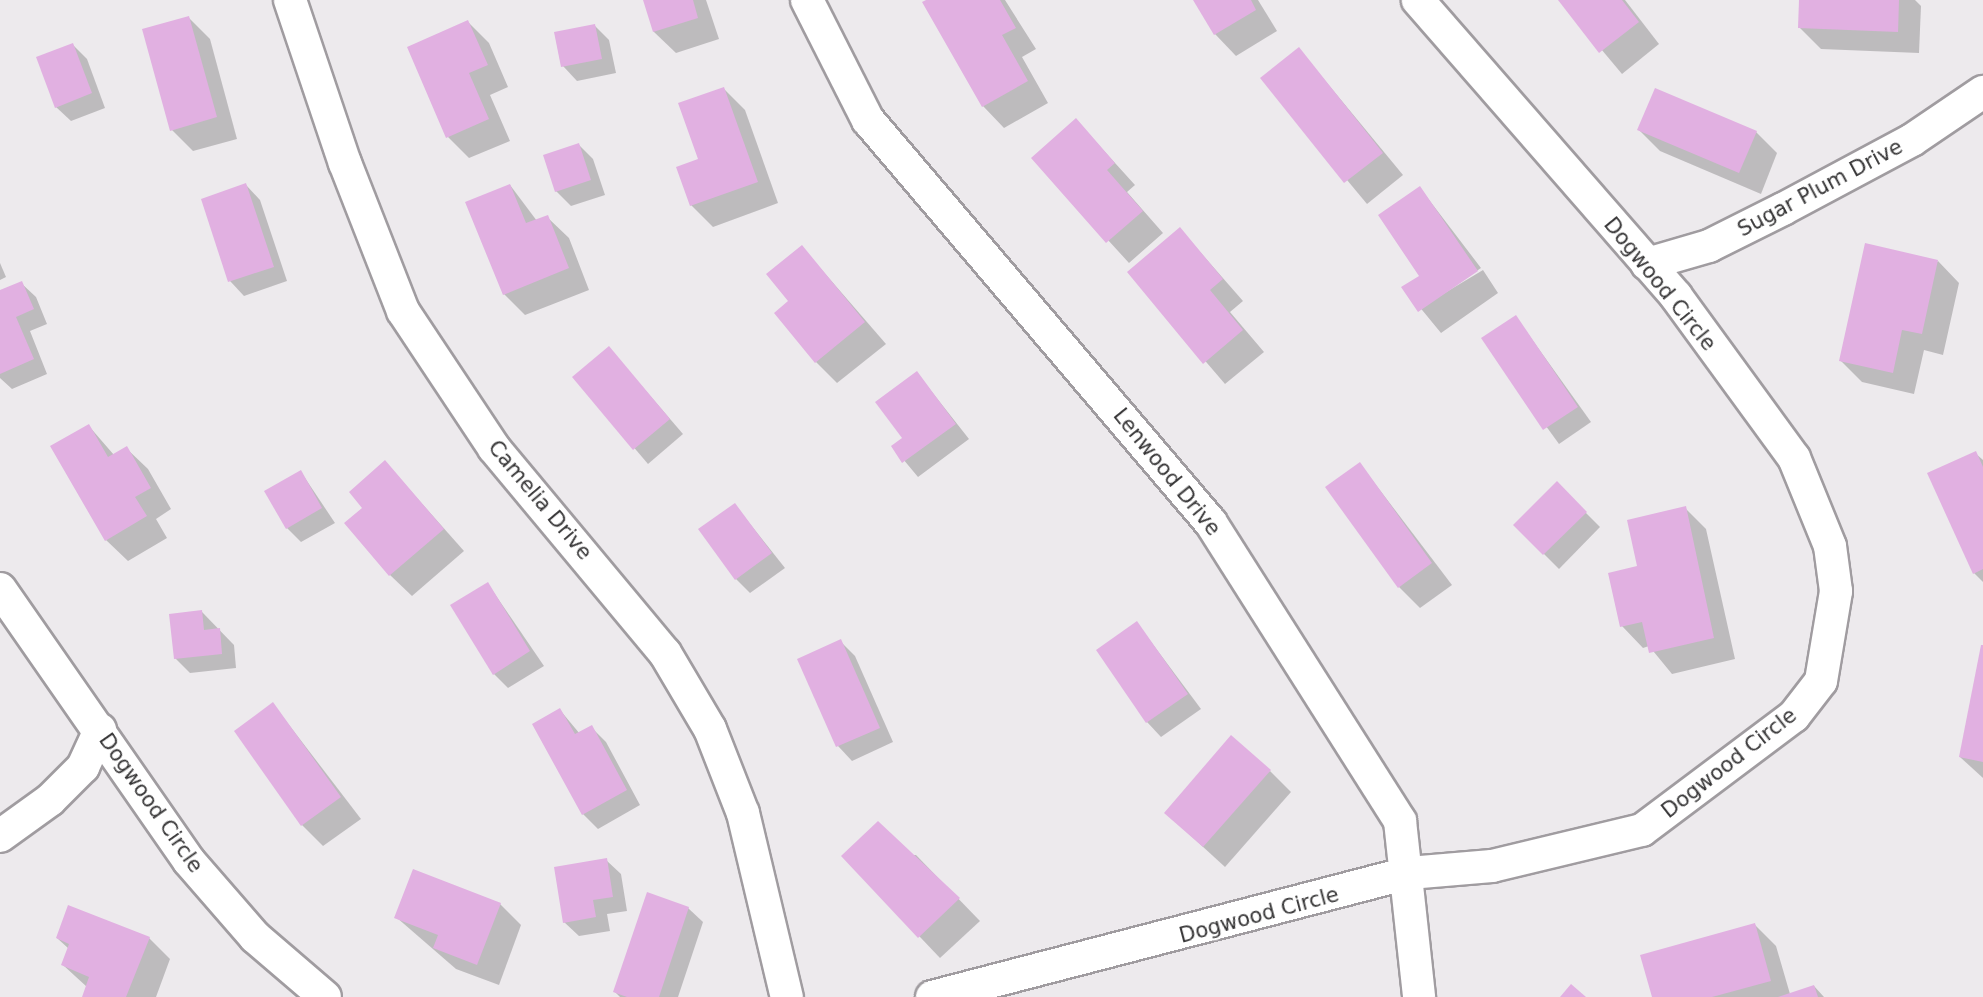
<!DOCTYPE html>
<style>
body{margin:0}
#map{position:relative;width:1983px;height:997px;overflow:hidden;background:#edeaed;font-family:"DejaVu Sans",sans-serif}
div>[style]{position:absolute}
.shadow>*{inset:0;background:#0003}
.building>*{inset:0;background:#e1b0e1}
.roads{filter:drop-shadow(2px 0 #a09ca0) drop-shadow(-2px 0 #a09ca0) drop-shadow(0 2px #a09ca0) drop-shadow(0 -2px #a09ca0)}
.minor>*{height:32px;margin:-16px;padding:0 16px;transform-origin:16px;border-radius:16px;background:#fff}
span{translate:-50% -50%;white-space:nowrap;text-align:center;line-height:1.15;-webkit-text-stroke:4.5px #fff;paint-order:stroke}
.street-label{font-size:21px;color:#353435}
</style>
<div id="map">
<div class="shadow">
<div style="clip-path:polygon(644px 0,706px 0,719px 39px,676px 53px,654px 32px)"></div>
<div style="clip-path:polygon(929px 0,1005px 0,1036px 49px,1022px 57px,1048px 103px,1004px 128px,983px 106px,924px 3px)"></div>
<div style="clip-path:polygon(1195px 0,1258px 0,1277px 31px,1236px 56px,1215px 34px)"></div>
<div style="clip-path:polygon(1560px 0,1625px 0,1659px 44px,1622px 74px)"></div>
<div style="clip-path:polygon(1800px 0,1915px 0,1921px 6px,1919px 53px,1821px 49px,1799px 27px)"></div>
<div style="clip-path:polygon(189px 18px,210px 39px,237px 139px,193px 151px,172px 130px)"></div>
<div style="clip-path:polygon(468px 22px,489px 43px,508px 87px,490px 95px,510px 141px,469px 158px,448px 137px)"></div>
<div style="clip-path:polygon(594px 25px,609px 40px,616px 73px,577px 81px,563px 66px)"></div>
<div style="clip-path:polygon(73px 45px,87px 59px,105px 108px,71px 121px,56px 107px)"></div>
<div style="clip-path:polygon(1299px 49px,1403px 175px,1367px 204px,1262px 78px)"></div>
<div style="clip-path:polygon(723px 88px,745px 110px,778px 203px,713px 227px,691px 205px)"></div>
<div style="clip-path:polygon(1076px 120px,1135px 185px,1127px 192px,1163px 233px,1129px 263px,1033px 158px)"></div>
<div style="clip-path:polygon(1639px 130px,1756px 132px,1777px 153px,1761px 194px,1660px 151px)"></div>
<div style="clip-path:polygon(579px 145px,593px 159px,605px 195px,571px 206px,556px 191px)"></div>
<div style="clip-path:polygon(246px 185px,260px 200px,287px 281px,244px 296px,230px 281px)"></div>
<div style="clip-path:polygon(510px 185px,537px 221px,547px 217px,569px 238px,589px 290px,525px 315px,504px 294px)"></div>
<div style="clip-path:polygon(1420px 188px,1481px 268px,1438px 297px,1483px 270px,1498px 293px,1441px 333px,1404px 288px,1421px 276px)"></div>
<div style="clip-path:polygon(1180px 229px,1243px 301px,1230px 312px,1264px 352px,1225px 384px,1129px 272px)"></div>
<div style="clip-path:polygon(802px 247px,886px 344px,837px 383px,816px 362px,790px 301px)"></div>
<div style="clip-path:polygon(1938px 261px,1959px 283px,1943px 355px,1924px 350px,1914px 394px,1862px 382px,1840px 360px)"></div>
<div style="clip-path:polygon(0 263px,6px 277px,0 280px)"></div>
<div style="clip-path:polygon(21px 283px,36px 297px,47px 324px,30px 331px,47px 374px,12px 389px,0 378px,0 292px)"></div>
<div style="clip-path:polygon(1516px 317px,1591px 422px,1559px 444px,1483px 339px)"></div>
<div style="clip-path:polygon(609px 348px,683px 434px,648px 464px,574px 377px)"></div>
<div style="clip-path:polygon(917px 373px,969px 439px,918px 477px,893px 447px,904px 438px)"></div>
<div style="clip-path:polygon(88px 425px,114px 455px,126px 448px,148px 469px,171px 509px,156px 519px,167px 538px,128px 561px,106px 540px)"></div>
<div style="clip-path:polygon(1975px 453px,1983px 460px,1983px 582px,1974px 573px)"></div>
<div style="clip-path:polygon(385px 462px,464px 551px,412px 596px,390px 575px)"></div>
<div style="clip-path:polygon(1360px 464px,1452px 585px,1420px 608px,1399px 587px)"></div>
<div style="clip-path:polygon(301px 472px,335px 523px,301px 542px,287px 528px)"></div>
<div style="clip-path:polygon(1557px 484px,1600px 527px,1559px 569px,1515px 525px)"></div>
<div style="clip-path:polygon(735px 505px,785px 568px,750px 593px,736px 579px)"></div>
<div style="clip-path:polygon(1685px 508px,1706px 529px,1735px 659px,1672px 674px,1649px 646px,1643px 648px,1622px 626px,1639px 568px)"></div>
<div style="clip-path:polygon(488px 584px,544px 666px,508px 688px,494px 674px)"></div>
<div style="clip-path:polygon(202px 612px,234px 645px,236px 668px,190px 673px,175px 658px)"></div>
<div style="clip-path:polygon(1137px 623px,1201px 709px,1161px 737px,1147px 722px)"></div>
<div style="clip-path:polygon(840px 641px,855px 656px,893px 742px,852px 761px,838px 746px,799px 660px)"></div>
<div style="clip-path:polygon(1983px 647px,1983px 778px,1960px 757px)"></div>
<div style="clip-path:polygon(273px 704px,361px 819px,323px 846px,302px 825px)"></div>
<div style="clip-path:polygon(560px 710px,580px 734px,591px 727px,606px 742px,640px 805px,598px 829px,583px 814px)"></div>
<div style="clip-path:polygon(1270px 771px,1291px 792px,1225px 867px,1166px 813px)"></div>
<div style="clip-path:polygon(916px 855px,980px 921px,940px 958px,843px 856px)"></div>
<div style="clip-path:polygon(606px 860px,621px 874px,627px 911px,607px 914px,610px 931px,579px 936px,564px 922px)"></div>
<div style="clip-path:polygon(500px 904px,521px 925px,499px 985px,456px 969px,396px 917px)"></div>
<div style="clip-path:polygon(688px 908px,703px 922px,678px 997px,620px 997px,615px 992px)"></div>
<div style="clip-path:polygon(1755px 925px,1776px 946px,1790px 994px,1814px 986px,1824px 997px,1653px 997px)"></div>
<div style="clip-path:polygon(57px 938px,149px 938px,170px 959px,156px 997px,83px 997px,87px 987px,63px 965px,69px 949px)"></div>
</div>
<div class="building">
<div style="clip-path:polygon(643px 0,693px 0,698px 18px,653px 32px)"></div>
<div style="clip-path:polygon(926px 0,1000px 0,1016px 28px,1002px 35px,1028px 81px,982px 107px,922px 2px)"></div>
<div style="clip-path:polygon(1193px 0,1251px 0,1256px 10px,1214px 35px)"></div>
<div style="clip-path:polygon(1558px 0,1622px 0,1639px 22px,1599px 53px)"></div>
<div style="clip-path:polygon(1799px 0,1899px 0,1898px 32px,1798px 28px)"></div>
<div style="clip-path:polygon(189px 16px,217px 117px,170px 131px,142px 29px)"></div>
<div style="clip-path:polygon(468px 20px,488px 65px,469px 73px,489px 119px,446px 138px,407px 47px)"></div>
<div style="clip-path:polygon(595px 24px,602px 59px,561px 67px,554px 32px)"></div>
<div style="clip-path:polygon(73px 43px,92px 93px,55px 108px,36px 57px)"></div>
<div style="clip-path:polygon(1299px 47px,1383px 153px,1344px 183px,1260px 78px)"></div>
<div style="clip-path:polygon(724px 87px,758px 182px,690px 206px,676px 167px,698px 159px,678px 103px)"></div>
<div style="clip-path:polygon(1655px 88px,1757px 131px,1739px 173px,1637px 130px)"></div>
<div style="clip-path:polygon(1076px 118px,1115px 163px,1107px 170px,1143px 211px,1106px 243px,1031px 158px)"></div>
<div style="clip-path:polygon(579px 143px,591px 180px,555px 192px,543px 155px)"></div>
<div style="clip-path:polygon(246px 183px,274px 267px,228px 282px,201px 199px)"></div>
<div style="clip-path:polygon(510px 184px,526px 223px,548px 215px,569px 268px,503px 295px,465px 202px)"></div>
<div style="clip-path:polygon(1420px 186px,1478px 271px,1418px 312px,1401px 287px,1419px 276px,1378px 215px)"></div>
<div style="clip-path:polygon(1180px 227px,1223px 279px,1210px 290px,1243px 330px,1203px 364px,1127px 272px)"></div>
<div style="clip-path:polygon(1865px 243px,1938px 260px,1922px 334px,1902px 330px,1893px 373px,1839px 361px)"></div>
<div style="clip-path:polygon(802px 245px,865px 322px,815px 363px,774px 313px,788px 301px,766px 274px)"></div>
<div style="clip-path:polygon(22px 281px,34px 309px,16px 317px,34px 359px,0 374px,0 290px)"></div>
<div style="clip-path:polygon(1516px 315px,1578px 407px,1543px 430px,1481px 338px)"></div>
<div style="clip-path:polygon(609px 346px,670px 419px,633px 450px,572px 377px)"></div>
<div style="clip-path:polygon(917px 371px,956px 424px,902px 463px,891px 446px,902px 438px,875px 402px)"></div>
<div style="clip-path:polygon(89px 424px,108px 457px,127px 446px,151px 488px,135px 497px,147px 516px,105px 541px,50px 446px)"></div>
<div style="clip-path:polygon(1976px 451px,1983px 467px,1983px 569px,1973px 574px,1927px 473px)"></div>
<div style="clip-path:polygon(385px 460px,444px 529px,389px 576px,344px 523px,362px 508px,349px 492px)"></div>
<div style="clip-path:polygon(1360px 462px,1432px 563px,1398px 588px,1325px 487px)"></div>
<div style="clip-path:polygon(301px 470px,322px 508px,286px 529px,264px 491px)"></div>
<div style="clip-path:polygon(1557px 481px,1587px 512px,1543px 555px,1513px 525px)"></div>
<div style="clip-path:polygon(735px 503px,772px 553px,735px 580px,698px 529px)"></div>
<div style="clip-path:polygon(1686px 506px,1714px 638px,1649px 653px,1642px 622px,1620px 627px,1608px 573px,1637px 566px,1627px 520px)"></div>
<div style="clip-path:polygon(488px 582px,530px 651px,493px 675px,450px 605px)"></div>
<div style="clip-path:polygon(202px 610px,204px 630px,220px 628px,222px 654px,174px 659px,169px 614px)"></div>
<div style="clip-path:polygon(1137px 621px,1188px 694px,1146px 723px,1096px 650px)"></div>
<div style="clip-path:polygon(841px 639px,880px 728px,836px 747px,797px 659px)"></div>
<div style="clip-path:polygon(1981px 645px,1983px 645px,1983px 762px,1959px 757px)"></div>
<div style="clip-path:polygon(273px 702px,341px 797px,301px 826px,234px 731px)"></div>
<div style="clip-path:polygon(560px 708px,575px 734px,592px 725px,627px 790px,582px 815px,532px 724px)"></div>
<div style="clip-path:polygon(1231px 735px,1271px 770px,1203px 847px,1164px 813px)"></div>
<div style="clip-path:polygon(878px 821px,960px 898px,918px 938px,841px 856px)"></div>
<div style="clip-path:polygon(607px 858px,613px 897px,593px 900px,596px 917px,563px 923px,554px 867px)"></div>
<div style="clip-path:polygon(413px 869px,501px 903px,477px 965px,433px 948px,438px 935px,394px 918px)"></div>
<div style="clip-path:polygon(647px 892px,689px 907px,659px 997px,627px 997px,613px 992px)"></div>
<div style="clip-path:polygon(68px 905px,150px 937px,126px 997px,82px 997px,89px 977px,61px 965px,69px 944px,56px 938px)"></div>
<div style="clip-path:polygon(1755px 923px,1771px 981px,1712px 997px,1652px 997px,1640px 955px)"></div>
<div style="clip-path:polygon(1571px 984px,1586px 997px,1560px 997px)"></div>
<div style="clip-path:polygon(1814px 985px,1818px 997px,1778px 997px)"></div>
</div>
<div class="roads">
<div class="minor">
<div style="left:290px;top:0;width:172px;rotate:71.4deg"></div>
<div style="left:345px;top:163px;width:159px;rotate:68.6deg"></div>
<div style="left:403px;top:311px;width:164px;rotate:56.4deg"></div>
<div style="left:494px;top:448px;width:267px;rotate:50.2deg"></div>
<div style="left:665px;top:653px;width:88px;rotate:59.4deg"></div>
<div style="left:710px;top:729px;width:90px;rotate:68.6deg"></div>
<div style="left:743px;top:813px;width:189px;rotate:76.6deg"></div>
<div style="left:807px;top:0;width:135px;rotate:63.1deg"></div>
<div style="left:868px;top:120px;width:529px;rotate:49.6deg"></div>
<div style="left:1211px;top:523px;width:353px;rotate:57.6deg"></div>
<div style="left:1400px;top:821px;width:177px;rotate:83.8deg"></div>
<div style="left:1647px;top:264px;width:65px;rotate:-16.2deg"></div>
<div style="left:1709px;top:246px;width:83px;rotate:-26.6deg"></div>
<div style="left:1783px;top:209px;width:146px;rotate:-28.1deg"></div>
<div style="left:1912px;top:140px;width:86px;rotate:-34.1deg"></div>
<div style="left:0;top:589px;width:331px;rotate:55.2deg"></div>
<div style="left:189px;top:861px;width:101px;rotate:49deg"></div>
<div style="left:255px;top:937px;width:92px;rotate:40.6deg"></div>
<div style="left:0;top:836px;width:62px;rotate:-35.8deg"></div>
<div style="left:50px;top:800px;width:47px;rotate:-45deg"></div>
<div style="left:83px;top:767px;width:41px;rotate:-65.3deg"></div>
<div style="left:932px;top:997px;width:493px;rotate:-14.6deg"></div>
<div style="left:1409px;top:873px;width:83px;rotate:-4.8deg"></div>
<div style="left:1492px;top:866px;width:154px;rotate:-13.5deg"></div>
<div style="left:1642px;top:830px;width:190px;rotate:-36.9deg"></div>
<div style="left:1794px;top:716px;width:44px;rotate:-52.4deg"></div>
<div style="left:1821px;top:681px;width:91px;rotate:-80.5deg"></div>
<div style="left:1836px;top:591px;width:45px;rotate:-97.6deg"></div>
<div style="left:1830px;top:546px;width:95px;rotate:-112.2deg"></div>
<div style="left:1794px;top:458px;width:200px;rotate:-126.1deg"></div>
<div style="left:1676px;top:296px;width:393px;rotate:-131.1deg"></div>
</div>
</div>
<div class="street-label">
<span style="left:1820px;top:188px;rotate:-28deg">Sugar Plum Drive</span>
<span style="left:1660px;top:284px;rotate:51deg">Dogwood Circle</span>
<span style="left:1167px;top:472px;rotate:51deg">Lenwood Drive</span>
<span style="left:540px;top:500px;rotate:50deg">Camelia Drive</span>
<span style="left:1729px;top:763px;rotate:-38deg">Dogwood Circle</span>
<span style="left:151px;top:803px;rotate:55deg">Dogwood Circle</span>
<span style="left:1259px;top:915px;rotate:-15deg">Dogwood Circle</span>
</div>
</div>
